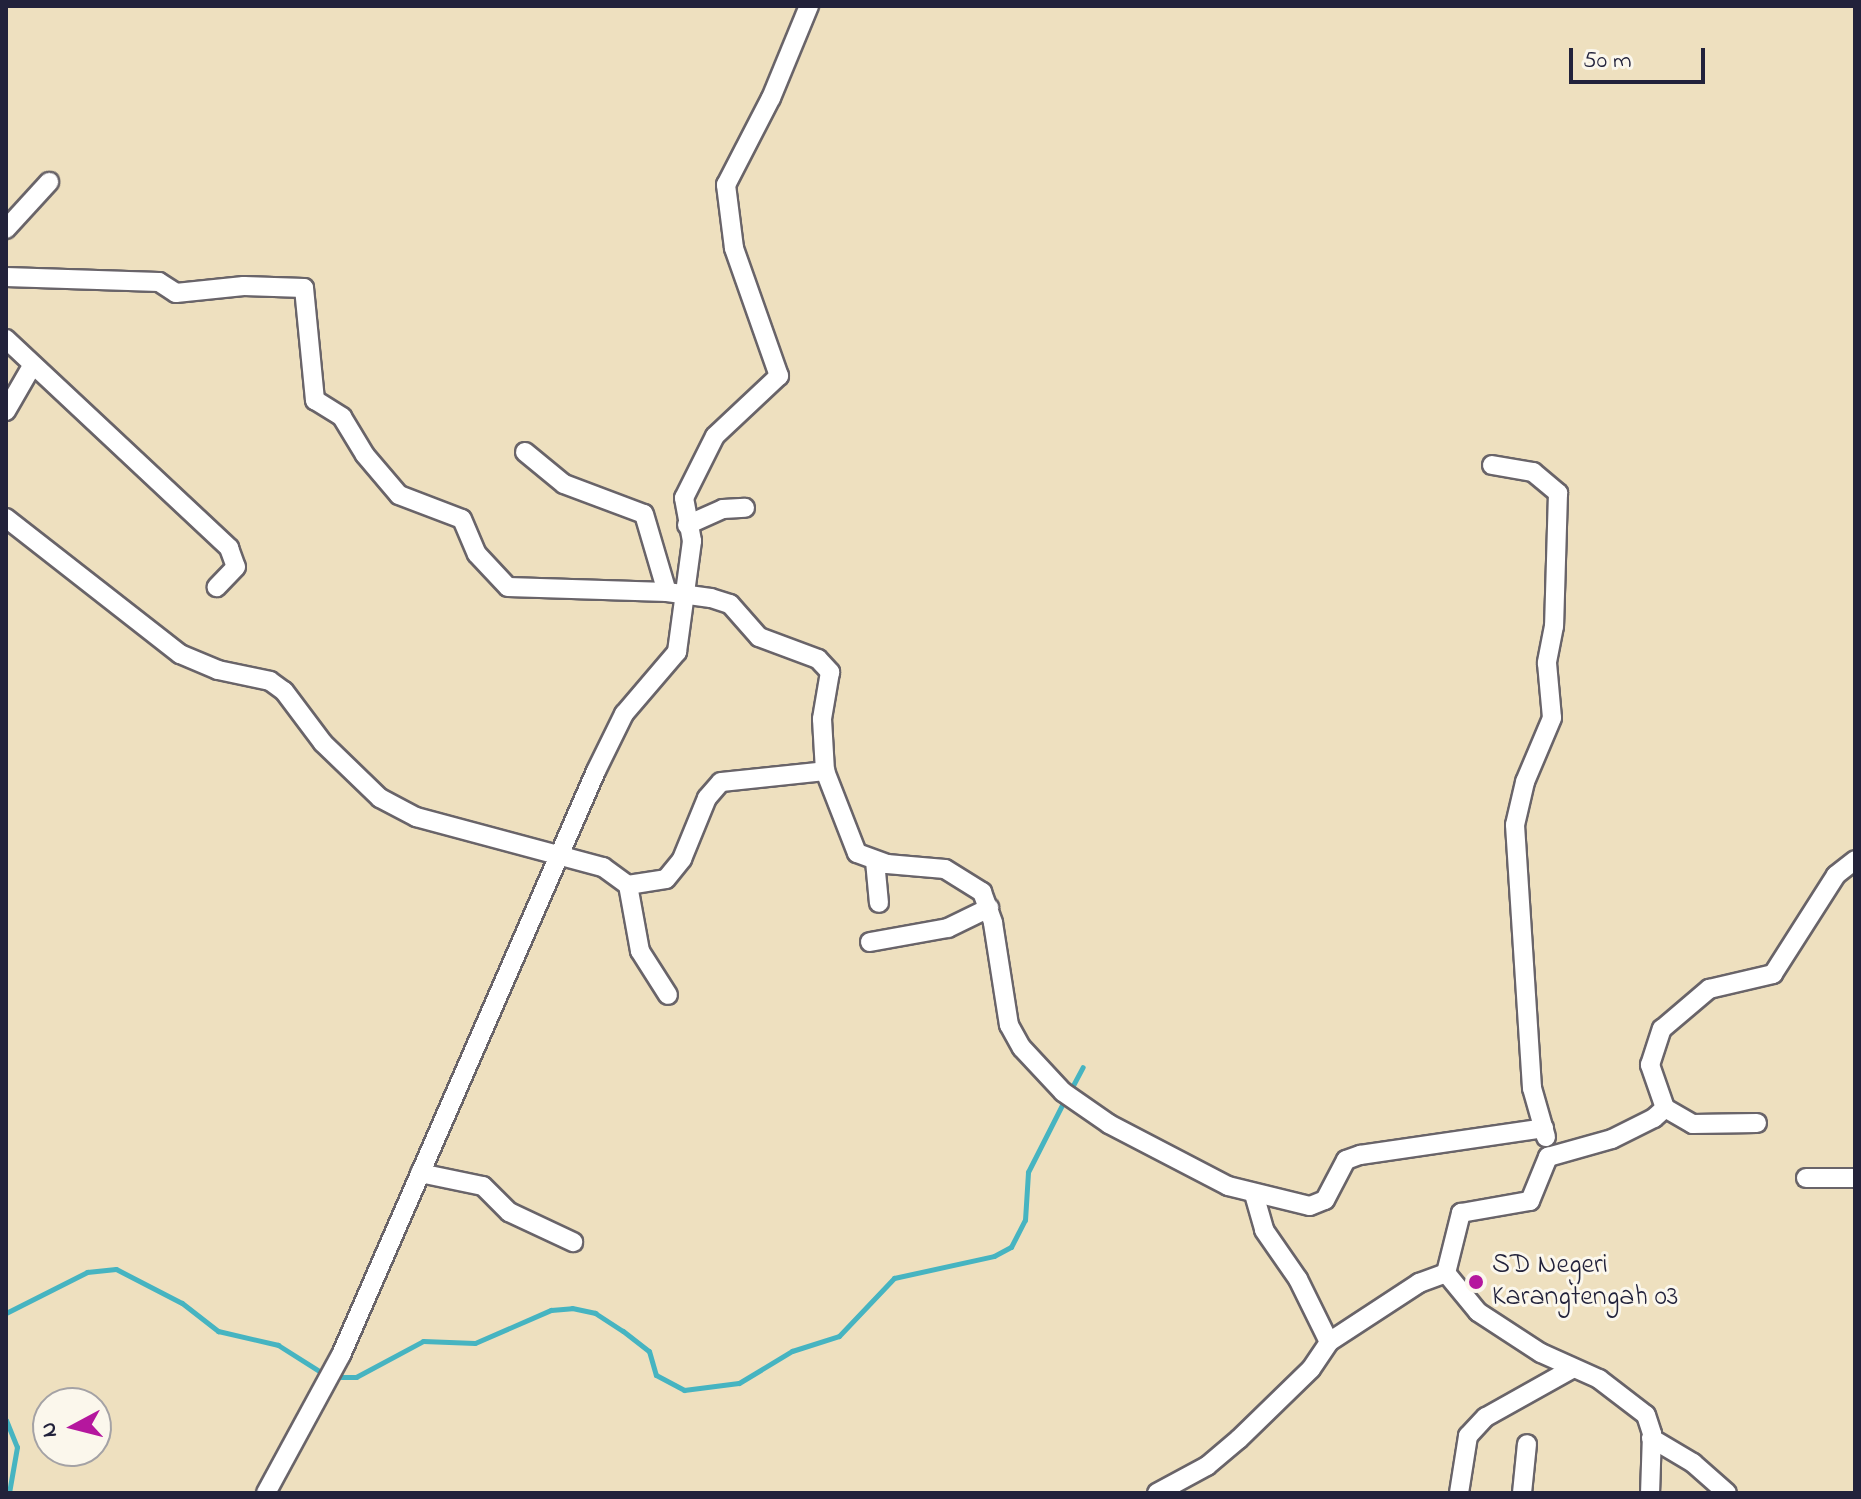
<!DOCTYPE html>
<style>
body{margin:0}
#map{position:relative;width:1861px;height:1499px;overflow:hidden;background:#eee0bf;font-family:"Indie Flower",sans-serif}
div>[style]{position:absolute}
.stream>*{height:5px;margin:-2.5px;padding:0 2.5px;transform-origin:2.5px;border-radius:2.5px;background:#46b4c1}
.roads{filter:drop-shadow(2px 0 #696469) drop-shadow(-2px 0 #696469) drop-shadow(0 2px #696469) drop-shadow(0 -2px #696469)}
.minor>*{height:18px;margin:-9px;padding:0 9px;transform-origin:9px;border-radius:9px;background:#fff}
.dots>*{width:22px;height:22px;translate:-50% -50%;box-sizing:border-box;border:4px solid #fbf7ec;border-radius:50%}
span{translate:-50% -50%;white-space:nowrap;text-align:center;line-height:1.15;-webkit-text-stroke:6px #fbf7ec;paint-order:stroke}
.poi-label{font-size:28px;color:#22223b}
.left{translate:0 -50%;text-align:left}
.frame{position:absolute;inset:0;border:8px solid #22223b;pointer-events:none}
.north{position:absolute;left:32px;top:1387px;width:80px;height:80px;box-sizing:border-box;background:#fbf7ec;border:2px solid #a4a2a5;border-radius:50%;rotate:263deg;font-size:22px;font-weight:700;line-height:32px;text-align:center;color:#22223b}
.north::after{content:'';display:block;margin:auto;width:28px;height:36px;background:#b5179e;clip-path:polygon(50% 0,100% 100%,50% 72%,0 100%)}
.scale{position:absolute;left:1569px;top:48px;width:136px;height:36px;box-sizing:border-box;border:4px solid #22223b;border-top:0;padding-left:10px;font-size:24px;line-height:28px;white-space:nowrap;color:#22223b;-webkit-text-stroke:6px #fbf7ec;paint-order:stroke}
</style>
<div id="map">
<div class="stream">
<div style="left:1070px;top:1091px;width:27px;rotate:-62deg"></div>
<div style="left:6px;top:1313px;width:91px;rotate:-26.8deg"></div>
<div style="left:87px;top:1272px;width:29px;rotate:-6deg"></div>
<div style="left:116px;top:1269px;width:74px;rotate:27.3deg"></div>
<div style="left:182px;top:1303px;width:46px;rotate:37.9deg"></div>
<div style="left:218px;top:1331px;width:62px;rotate:13.1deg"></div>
<div style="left:278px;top:1345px;width:54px;rotate:32.2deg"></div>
<div style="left:333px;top:1377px;width:23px"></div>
<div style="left:356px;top:1377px;width:76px;rotate:-28.2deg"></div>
<div style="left:423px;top:1341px;width:52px;rotate:2.2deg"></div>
<div style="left:475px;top:1343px;width:83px;rotate:-23.5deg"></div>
<div style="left:551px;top:1310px;width:21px;rotate:-5deg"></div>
<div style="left:572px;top:1308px;width:24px;rotate:12deg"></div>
<div style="left:595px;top:1313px;width:33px;rotate:33deg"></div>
<div style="left:623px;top:1331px;width:33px;rotate:38deg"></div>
<div style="left:649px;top:1351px;width:25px;rotate:74deg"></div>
<div style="left:656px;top:1375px;width:32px;rotate:28deg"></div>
<div style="left:684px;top:1390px;width:55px;rotate:-7.3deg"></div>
<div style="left:739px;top:1383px;width:62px;rotate:-31.1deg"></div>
<div style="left:792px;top:1351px;width:49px;rotate:-17.7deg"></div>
<div style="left:839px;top:1336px;width:80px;rotate:-46.5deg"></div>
<div style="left:894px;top:1278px;width:102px;rotate:-12.4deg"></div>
<div style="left:994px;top:1256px;width:19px;rotate:-28deg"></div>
<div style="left:1011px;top:1247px;width:30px;rotate:-63deg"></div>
<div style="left:1025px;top:1220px;width:48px;rotate:-86.4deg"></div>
<div style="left:1028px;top:1172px;width:82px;rotate:-63.1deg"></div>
<div style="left:6px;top:1420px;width:29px;rotate:68deg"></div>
<div style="left:17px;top:1447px;width:47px;rotate:99.9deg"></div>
</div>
<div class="roads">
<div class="minor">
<div style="left:6px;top:229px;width:64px;rotate:-47.5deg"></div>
<div style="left:6px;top:277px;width:153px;rotate:1.9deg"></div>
<div style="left:159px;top:282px;width:20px;rotate:33deg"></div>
<div style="left:176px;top:293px;width:68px;rotate:-5.9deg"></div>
<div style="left:244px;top:286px;width:60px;rotate:1.9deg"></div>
<div style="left:304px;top:288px;width:113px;rotate:84.4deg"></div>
<div style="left:315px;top:400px;width:32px;rotate:32deg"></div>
<div style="left:342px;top:417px;width:44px;rotate:58.8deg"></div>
<div style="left:365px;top:455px;width:52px;rotate:49.6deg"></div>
<div style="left:399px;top:495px;width:67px;rotate:20.9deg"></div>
<div style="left:462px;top:519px;width:38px;rotate:67deg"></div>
<div style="left:477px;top:554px;width:45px;rotate:46.8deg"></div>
<div style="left:508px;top:587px;width:159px;rotate:1.8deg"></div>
<div style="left:667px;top:592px;width:44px;rotate:7.8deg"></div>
<div style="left:711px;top:598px;width:20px;rotate:18deg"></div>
<div style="left:730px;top:604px;width:44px;rotate:48.7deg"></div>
<div style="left:759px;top:637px;width:63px;rotate:20.4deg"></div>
<div style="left:818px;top:659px;width:18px;rotate:47deg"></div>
<div style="left:830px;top:672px;width:48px;rotate:99.7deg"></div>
<div style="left:822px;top:719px;width:52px;rotate:86.7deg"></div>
<div style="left:825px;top:771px;width:88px;rotate:68.7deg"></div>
<div style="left:857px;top:853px;width:32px;rotate:20deg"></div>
<div style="left:887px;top:864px;width:58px;rotate:4.9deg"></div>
<div style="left:945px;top:869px;width:44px;rotate:31.9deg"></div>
<div style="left:982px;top:892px;width:33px;rotate:70deg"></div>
<div style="left:993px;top:923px;width:103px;rotate:81.1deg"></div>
<div style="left:1009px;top:1025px;width:26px;rotate:61deg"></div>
<div style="left:1022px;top:1048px;width:60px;rotate:47deg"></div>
<div style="left:1063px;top:1092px;width:56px;rotate:34.8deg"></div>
<div style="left:1109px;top:1124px;width:134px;rotate:27.5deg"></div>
<div style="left:1228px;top:1186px;width:84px;rotate:13.7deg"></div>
<div style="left:1310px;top:1206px;width:16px;rotate:-22deg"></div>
<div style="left:1325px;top:1200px;width:45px;rotate:-62.3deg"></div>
<div style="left:1346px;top:1160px;width:15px;rotate:-20deg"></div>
<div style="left:1360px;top:1155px;width:186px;rotate:-8.3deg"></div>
<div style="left:6px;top:339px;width:306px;rotate:43.1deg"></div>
<div style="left:229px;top:548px;width:20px;rotate:70deg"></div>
<div style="left:236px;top:567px;width:28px;rotate:134deg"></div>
<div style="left:6px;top:411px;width:52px;rotate:-60deg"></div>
<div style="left:525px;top:452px;width:50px;rotate:39.4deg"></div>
<div style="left:564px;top:484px;width:85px;rotate:20.6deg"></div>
<div style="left:644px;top:514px;width:81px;rotate:73.6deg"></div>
<div style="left:1492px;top:465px;width:42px;rotate:9.7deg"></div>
<div style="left:1533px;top:472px;width:33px;rotate:40deg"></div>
<div style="left:1558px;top:493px;width:133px;rotate:91.7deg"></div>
<div style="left:1554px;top:626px;width:38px;rotate:101deg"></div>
<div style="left:1547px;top:663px;width:55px;rotate:84.8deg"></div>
<div style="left:1552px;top:718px;width:69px;rotate:112.9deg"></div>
<div style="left:1525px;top:782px;width:44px;rotate:103.1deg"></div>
<div style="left:1515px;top:825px;width:264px;rotate:86.3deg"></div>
<div style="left:1532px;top:1088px;width:51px;rotate:74.1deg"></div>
<div style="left:6px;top:518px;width:221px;rotate:38deg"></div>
<div style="left:180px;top:654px;width:41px;rotate:22.8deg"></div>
<div style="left:218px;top:670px;width:53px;rotate:11.9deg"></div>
<div style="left:270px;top:681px;width:17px;rotate:36deg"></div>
<div style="left:284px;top:691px;width:65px;rotate:53.1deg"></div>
<div style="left:323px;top:743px;width:79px;rotate:44deg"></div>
<div style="left:380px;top:798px;width:41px;rotate:27.8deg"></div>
<div style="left:416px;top:817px;width:194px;rotate:15deg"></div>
<div style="left:603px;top:867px;width:31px;rotate:36deg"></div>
<div style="left:628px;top:885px;width:67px;rotate:79.7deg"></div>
<div style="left:640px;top:951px;width:52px;rotate:57.5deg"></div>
<div style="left:687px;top:525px;width:39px;rotate:-24deg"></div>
<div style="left:723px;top:509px;width:22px;rotate:-3deg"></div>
<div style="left:875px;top:861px;width:42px;rotate:84.6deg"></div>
<div style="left:628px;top:885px;width:38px;rotate:-9deg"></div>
<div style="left:666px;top:879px;width:26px;rotate:-51deg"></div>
<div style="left:682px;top:859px;width:66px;rotate:-67.7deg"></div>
<div style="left:707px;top:798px;width:21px;rotate:-49deg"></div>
<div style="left:721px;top:782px;width:105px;rotate:-6deg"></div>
<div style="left:870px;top:942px;width:79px;rotate:-10.2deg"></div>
<div style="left:948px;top:928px;width:46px;rotate:-26deg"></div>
<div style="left:1665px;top:1108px;width:32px;rotate:30deg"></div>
<div style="left:1693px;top:1124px;width:64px;rotate:-0.9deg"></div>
<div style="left:420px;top:1173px;width:64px;rotate:11.7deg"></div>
<div style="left:483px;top:1186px;width:37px;rotate:45deg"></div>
<div style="left:509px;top:1212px;width:71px;rotate:25.1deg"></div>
<div style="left:1806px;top:1178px;width:49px"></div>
<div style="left:1254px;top:1194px;width:37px;rotate:74deg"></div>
<div style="left:1264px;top:1230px;width:60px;rotate:55.2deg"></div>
<div style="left:1298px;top:1279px;width:70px;rotate:63.8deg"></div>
<div style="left:1446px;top:1273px;width:50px;rotate:50.6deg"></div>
<div style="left:1478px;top:1312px;width:75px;rotate:33.1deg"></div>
<div style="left:1541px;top:1353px;width:64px;rotate:24.1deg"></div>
<div style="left:1599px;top:1379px;width:59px;rotate:37.5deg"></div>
<div style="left:1646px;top:1415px;width:20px;rotate:72deg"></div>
<div style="left:1652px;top:1434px;width:59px;rotate:91.9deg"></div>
<div style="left:1651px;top:1438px;width:49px;rotate:30.8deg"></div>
<div style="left:1693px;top:1463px;width:45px;rotate:41.4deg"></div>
<div style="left:266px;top:1493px;width:157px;rotate:-61.5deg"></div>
<div style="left:341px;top:1355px;width:637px;rotate:-66.41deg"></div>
<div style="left:596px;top:771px;width:64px;rotate:-63.8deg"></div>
<div style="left:624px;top:714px;width:82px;rotate:-49.5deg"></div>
<div style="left:677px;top:652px;width:112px;rotate:-82.3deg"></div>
<div style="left:692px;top:541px;width:44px;rotate:-100.5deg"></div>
<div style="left:684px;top:498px;width:69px;rotate:-63.4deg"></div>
<div style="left:715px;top:436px;width:88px;rotate:-43.2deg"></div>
<div style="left:779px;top:376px;width:136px;rotate:-109.4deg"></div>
<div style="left:734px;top:248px;width:64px;rotate:-97.2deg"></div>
<div style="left:726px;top:185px;width:98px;rotate:-62.7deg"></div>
<div style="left:771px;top:98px;width:100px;rotate:-67.6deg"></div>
<div style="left:1157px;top:1493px;width:57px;rotate:-28.4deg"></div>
<div style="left:1207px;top:1466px;width:42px;rotate:-40.2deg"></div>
<div style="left:1239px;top:1439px;width:100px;rotate:-44.2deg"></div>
<div style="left:1311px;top:1369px;width:32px;rotate:-56deg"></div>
<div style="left:1329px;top:1342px;width:108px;rotate:-33.2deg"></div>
<div style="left:1419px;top:1283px;width:29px;rotate:-20deg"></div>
<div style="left:1446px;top:1273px;width:62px;rotate:-76deg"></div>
<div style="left:1461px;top:1213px;width:70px;rotate:-9.9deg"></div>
<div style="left:1530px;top:1201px;width:48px;rotate:-67.8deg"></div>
<div style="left:1548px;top:1157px;width:66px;rotate:-15.7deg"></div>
<div style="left:1612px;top:1139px;width:47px;rotate:-26.6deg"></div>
<div style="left:1654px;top:1118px;width:15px;rotate:-42deg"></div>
<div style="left:1665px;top:1108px;width:46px;rotate:-109.2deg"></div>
<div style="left:1650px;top:1065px;width:38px;rotate:-72deg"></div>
<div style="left:1662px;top:1029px;width:62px;rotate:-40.4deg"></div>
<div style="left:1709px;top:989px;width:66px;rotate:-13.2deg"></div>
<div style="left:1773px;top:974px;width:117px;rotate:-57.5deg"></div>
<div style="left:1836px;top:875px;width:24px;rotate:-38deg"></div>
<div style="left:1459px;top:1493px;width:58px;rotate:-81deg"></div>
<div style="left:1468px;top:1436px;width:26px;rotate:-47deg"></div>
<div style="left:1486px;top:1417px;width:98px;rotate:-29.2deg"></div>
<div style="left:1522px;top:1493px;width:49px;rotate:-84.2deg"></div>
</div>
</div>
<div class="dots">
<div style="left:1476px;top:1282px;background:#b5179e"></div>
</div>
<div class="poi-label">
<span class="left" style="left:1492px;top:1282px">SD Negeri<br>Karangtengah 03</span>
</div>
<div class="frame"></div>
<div class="north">N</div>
<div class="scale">50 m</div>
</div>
